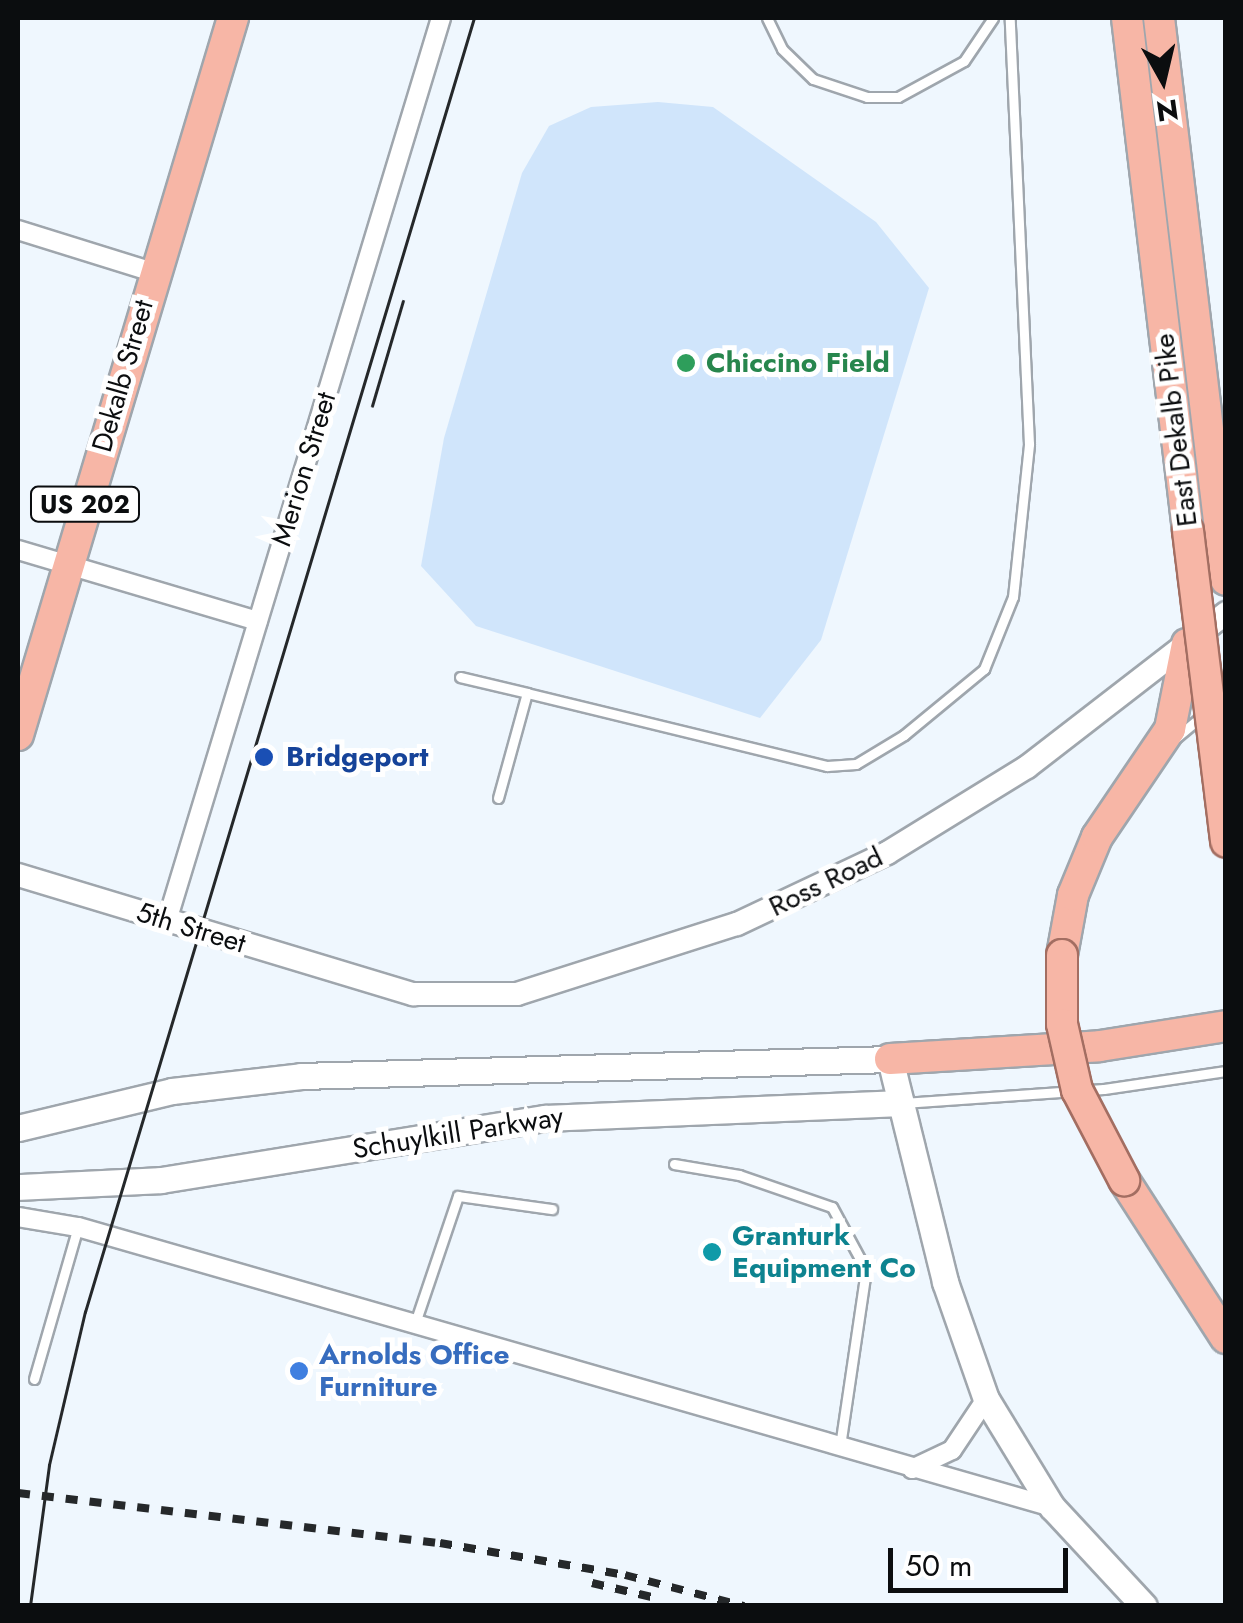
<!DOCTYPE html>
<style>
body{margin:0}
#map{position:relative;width:1243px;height:1623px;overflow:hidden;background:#eff7fe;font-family:Jost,sans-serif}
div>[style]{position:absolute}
.green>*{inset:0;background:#d0e5fb}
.roads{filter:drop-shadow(2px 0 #9fa6ad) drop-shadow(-2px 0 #9fa6ad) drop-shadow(0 2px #9fa6ad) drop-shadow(0 -2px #9fa6ad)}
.service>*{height:9px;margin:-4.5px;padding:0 4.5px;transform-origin:4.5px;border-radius:4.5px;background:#fff}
.minor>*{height:18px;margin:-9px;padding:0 9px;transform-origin:9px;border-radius:9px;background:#fff}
.tertiary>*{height:22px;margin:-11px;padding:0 11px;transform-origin:11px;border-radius:11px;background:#fff}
.secondary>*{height:25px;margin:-12.5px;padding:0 12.5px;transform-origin:12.5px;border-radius:12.5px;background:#fff}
.trunk>*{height:30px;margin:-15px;padding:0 15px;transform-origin:15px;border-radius:15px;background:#f7b6a6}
.tram>*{height:2.5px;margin:-1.25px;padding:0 1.25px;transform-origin:1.25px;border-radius:1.25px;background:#25282a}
.rail>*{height:8px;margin-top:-4px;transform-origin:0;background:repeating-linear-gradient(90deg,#25282a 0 12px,transparent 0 24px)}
.bridges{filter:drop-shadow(2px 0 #a36e62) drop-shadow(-2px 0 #a36e62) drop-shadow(0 2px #a36e62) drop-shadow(0 -2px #a36e62)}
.trunk-bridge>*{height:30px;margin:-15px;padding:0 15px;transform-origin:15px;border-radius:15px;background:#f7b6a6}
.dots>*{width:28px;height:28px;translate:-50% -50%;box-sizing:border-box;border:5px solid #fff;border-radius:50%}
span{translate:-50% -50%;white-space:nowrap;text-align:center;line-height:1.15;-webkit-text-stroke:10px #fff;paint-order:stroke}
.shield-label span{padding:2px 8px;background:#fff;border:2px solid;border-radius:8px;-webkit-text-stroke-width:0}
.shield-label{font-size:25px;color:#0b0d0f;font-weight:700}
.leisure-label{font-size:28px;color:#27864d;font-weight:700}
.left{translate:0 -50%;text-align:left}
.street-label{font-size:28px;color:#0b0d0f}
.transit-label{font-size:28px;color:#164399;font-weight:700}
.culture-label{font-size:28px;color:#0d838f;font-weight:700}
.shop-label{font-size:28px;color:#366cbe;font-weight:700}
.frame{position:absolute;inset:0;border:20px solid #0b0d0f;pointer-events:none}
.north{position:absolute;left:1113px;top:30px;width:100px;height:100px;-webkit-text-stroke:8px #fff;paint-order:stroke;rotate:172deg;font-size:28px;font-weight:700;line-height:40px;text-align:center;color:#0b0d0f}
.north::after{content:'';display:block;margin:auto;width:35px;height:45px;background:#0b0d0f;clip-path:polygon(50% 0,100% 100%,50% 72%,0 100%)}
.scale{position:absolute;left:888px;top:1548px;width:180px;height:45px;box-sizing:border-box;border:5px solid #0b0d0f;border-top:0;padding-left:12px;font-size:30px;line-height:35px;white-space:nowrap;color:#0b0d0f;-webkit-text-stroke:8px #fff;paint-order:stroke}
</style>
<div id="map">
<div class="green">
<div style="clip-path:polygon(658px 102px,713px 107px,876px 222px,929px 288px,821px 640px,760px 718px,476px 626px,421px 566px,444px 438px,522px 173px,549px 126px,591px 107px)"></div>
</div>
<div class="roads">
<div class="service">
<div style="left:767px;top:18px;width:34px;rotate:64deg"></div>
<div style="left:782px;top:49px;width:43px;rotate:44.1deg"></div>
<div style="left:813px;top:79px;width:57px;rotate:18.4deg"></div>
<div style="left:867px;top:97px;width:31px"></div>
<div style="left:898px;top:97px;width:75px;rotate:-28.6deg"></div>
<div style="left:964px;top:61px;width:52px;rotate:-56deg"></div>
<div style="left:460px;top:677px;width:69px;rotate:13.4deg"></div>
<div style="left:1177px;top:737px;width:34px;rotate:-40deg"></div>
<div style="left:498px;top:798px;width:109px;rotate:-74.6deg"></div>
<div style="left:527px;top:693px;width:309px;rotate:13.7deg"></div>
<div style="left:827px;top:766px;width:29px;rotate:-4deg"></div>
<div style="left:856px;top:764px;width:56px;rotate:-31.1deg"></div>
<div style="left:904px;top:735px;width:104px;rotate:-39.5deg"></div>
<div style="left:984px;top:669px;width:78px;rotate:-68.1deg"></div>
<div style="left:1013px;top:597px;width:154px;rotate:-84deg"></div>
<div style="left:1029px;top:444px;width:426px;rotate:-92.6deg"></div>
<div style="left:903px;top:1103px;width:201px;rotate:-4deg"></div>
<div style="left:1104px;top:1089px;width:123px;rotate:-8.4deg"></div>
<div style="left:674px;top:1164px;width:66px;rotate:9.6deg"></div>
<div style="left:739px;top:1175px;width:98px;rotate:19deg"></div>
<div style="left:832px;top:1207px;width:72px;rotate:61.6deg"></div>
<div style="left:866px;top:1270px;width:178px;rotate:98.4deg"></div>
<div style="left:415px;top:1323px;width:134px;rotate:-71.3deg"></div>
<div style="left:458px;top:1196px;width:95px;rotate:7.9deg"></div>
<div style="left:34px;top:1379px;width:158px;rotate:-73.9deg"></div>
</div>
<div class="minor">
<div style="left:18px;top:230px;width:141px;rotate:17.3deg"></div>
<div style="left:18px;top:550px;width:250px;rotate:16.5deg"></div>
<div style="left:167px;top:921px;width:944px;rotate:-73.12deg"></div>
<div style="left:18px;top:1217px;width:61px;rotate:9.5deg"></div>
<div style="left:78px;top:1227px;width:1013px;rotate:16.04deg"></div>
<div style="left:912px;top:1469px;width:44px;rotate:-25.4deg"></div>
<div style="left:952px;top:1450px;width:61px;rotate:-56.3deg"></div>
</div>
<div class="tertiary">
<div style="left:18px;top:875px;width:413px;rotate:16.8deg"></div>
<div style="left:413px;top:994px;width:104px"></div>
<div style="left:517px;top:994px;width:231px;rotate:-17.7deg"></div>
<div style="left:737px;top:924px;width:166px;rotate:-25.3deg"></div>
<div style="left:887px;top:853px;width:164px;rotate:-31.6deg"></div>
<div style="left:1027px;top:767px;width:252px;rotate:-37.7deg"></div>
</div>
<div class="secondary">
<div style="left:18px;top:1128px;width:158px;rotate:-13.5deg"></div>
<div style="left:172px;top:1091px;width:130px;rotate:-6.6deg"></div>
<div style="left:301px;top:1076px;width:589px;rotate:-1.65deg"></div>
<div style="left:890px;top:1059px;width:230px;rotate:76.1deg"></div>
<div style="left:945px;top:1282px;width:124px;rotate:70.7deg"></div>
<div style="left:986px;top:1399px;width:127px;rotate:58.6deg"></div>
<div style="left:1052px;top:1507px;width:135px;rotate:47.1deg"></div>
<div style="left:18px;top:1187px;width:143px;rotate:-2.8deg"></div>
<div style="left:161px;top:1180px;width:389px;rotate:-9.2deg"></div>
<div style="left:545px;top:1118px;width:356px;rotate:-2.4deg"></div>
</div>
<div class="trunk">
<div style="left:1127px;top:18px;width:517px;rotate:83.22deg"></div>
<div style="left:1159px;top:18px;width:566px;rotate:83.2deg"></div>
<div style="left:18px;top:735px;width:749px;rotate:-73.31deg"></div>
<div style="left:1062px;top:955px;width:61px;rotate:-79.6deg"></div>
<div style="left:1073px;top:895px;width:63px;rotate:-67.5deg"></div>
<div style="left:1097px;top:837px;width:130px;rotate:-55.9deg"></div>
<div style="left:1170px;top:729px;width:87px;rotate:-78.7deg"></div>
<div style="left:890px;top:1059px;width:210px;rotate:-3.5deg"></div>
<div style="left:1100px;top:1046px;width:128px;rotate:-9deg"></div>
<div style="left:1124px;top:1180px;width:188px;rotate:57.2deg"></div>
</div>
</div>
<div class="tram">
<div style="left:372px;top:406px;width:109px;rotate:-73.6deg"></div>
<div style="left:30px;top:1606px;width:142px;rotate:-82.3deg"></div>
<div style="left:49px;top:1465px;width:157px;rotate:-76.8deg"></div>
<div style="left:85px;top:1312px;width:1351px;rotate:-73.27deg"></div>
</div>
<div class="rail">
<div style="left:18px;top:1493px;width:425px;rotate:6.8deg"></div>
<div style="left:440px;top:1543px;width:188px;rotate:9.8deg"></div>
<div style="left:625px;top:1575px;width:123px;rotate:14.6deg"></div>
<div style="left:592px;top:1583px;width:70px;rotate:13.2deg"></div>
</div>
<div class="bridges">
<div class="trunk-bridge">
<div style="left:1188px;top:531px;width:313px;rotate:83deg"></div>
<div style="left:1062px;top:955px;width:69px;rotate:90deg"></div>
<div style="left:1062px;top:1024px;width:68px;rotate:77.2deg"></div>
<div style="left:1077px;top:1090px;width:102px;rotate:62.4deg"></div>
</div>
</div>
<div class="dots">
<div style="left:686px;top:363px;background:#2e9e5b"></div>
<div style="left:264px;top:757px;background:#1a4fb4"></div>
<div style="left:712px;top:1252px;background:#0f9aa8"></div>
<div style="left:299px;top:1371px;background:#3f7fe0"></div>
</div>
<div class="shield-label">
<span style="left:85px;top:504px">US 202</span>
</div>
<div class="leisure-label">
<span class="left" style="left:706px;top:363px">Chiccino Field</span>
</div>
<div class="street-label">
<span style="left:123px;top:376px;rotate:-74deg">Dekalb Street</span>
<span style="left:1176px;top:430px;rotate:-97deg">East Dekalb Pike</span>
<span style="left:304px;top:469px;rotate:-73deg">Merion Street</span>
<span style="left:826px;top:882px;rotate:-26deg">Ross Road</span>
<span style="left:191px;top:928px;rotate:17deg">5th Street</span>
<span style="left:458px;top:1133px;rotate:-9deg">Schuylkill Parkway</span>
</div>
<div class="transit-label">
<span class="left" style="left:286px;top:757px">Bridgeport</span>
</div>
<div class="culture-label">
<span class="left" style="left:732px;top:1252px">Granturk<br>Equipment Co</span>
</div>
<div class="shop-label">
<span class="left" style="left:319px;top:1371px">Arnolds Office<br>Furniture</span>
</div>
<div class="frame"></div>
<div class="north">N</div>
<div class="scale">50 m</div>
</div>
